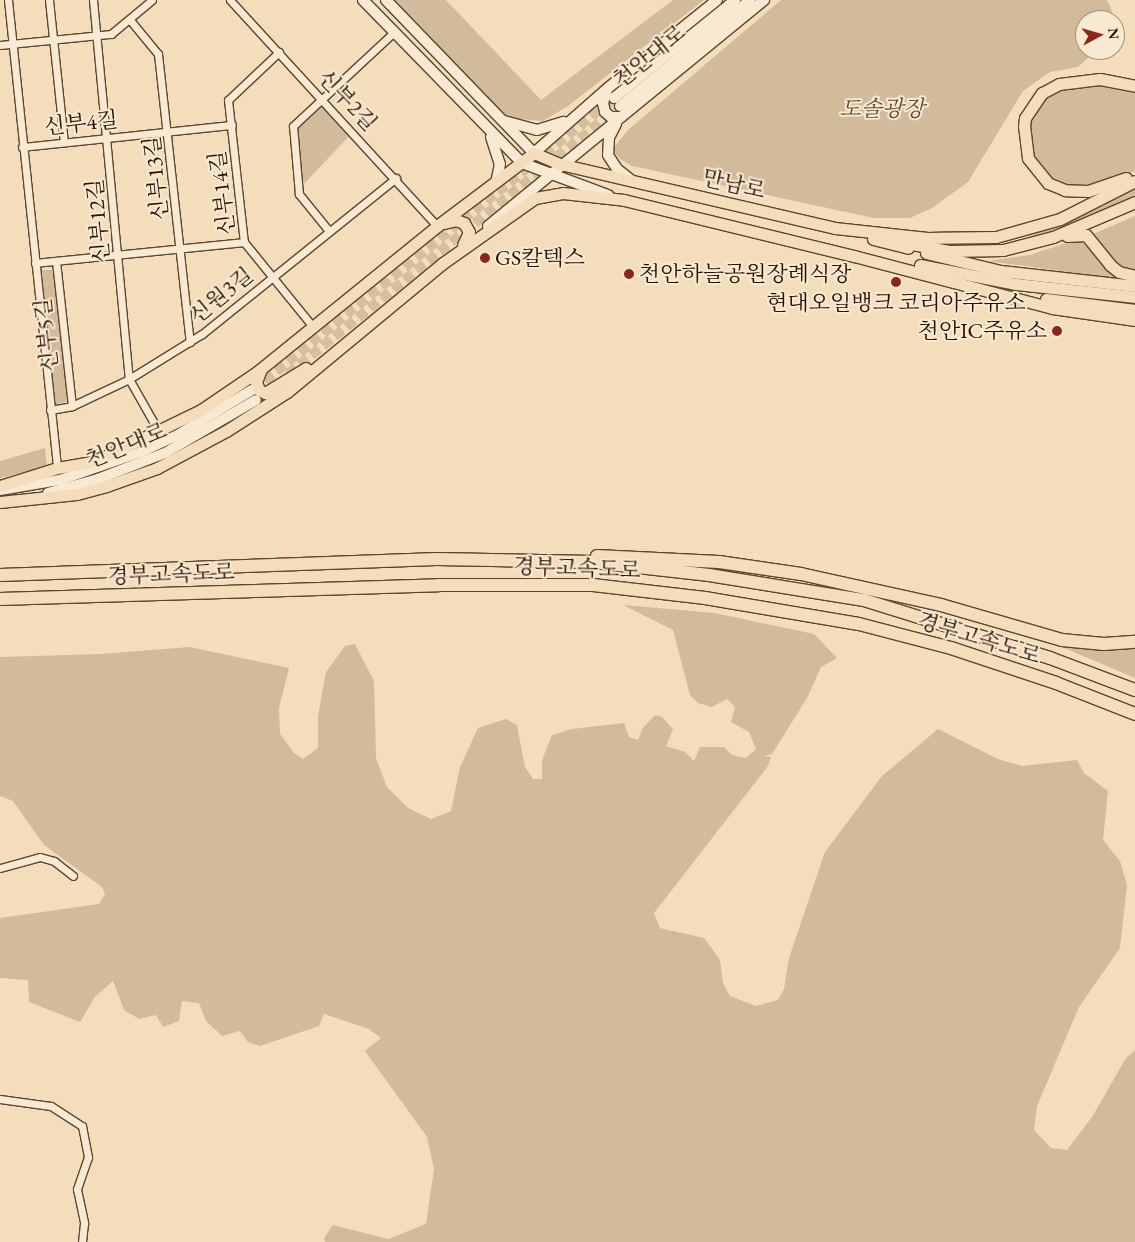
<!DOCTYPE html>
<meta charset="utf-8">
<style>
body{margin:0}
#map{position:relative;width:1135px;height:1242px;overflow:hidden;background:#f4ddbb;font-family:"EB Garamond","Noto Serif KR",serif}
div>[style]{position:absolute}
.green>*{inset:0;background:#d1bb9b}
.secondary-tunnel>*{height:10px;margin-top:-5px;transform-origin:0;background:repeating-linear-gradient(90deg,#d5bf9f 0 10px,transparent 0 15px)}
.roads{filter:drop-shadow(1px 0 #5a462f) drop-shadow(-1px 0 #5a462f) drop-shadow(0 1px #5a462f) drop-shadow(0 -1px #5a462f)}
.minor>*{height:7px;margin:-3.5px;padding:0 3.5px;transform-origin:3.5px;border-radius:3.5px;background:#f8e9d3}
.secondary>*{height:10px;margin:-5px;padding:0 5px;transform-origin:5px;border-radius:5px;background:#f8e9d3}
.primary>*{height:11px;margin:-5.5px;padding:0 5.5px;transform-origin:5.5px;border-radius:5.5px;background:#f4ddbb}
.trunk>*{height:11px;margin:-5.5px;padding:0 5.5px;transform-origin:5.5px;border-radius:5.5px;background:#f4ddbb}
.motorway>*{height:12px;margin:-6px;padding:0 6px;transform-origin:6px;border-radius:6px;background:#f4ddbb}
.dots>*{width:14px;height:14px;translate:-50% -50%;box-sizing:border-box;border:2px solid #f8e9d3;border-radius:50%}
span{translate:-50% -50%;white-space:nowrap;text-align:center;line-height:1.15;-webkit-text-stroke:4px #f8e9d3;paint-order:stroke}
.street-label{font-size:22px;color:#261300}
.park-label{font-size:22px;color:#624e36;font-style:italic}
.poi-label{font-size:22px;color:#261300}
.left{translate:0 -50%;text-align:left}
.right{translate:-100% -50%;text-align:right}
.north{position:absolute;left:1075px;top:10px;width:50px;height:50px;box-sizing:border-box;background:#f8e9d3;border:1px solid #a4937f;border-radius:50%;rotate:84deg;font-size:14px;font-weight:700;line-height:20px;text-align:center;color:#261300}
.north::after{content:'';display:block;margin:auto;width:18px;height:22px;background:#8f2418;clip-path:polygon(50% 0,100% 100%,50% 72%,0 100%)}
</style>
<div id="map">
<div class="green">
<div style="clip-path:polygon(393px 0,446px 0,541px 100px,673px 0,704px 0,568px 106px,543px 121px,507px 118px)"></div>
<div style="clip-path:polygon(781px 0,1106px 0,1109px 4px,1117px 26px,1115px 30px,1115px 20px,1085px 20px,1085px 50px,1097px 50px,1078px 67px,1050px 72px,1023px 91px,968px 182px,932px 208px,910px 218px,874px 218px,632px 166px,620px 159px,615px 153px,615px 146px,628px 130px)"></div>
<div style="clip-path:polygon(1096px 85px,1135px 93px,1135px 171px,1101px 185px,1067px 187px,1054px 180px,1033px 159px,1028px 131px,1031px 122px,1039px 105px,1052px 93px,1069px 87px)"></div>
<div style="clip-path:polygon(320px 102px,352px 133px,302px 186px,296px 128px)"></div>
<div style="clip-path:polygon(1135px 189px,1135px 196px,1069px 226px,1024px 239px)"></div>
<div style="clip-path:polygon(1135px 216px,1135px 272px,1118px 266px,1093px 234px)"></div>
<div style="clip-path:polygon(1078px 239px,1126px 280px,988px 261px,1030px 255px)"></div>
<div style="clip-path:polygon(40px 270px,55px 270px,68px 401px,53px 406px)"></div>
<div style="clip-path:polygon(45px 448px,47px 466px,0 478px,0 461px)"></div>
<div style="clip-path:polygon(623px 605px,715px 613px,814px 634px,837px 658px,821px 667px,807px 698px,772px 754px,764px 756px,771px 757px,768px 766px,654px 913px,660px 928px,704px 938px,720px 960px,723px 983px,730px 996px,756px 1006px,778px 1000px,784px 989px,789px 958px,825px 852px,882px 776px,938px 729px,998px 759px,1022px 766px,1077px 760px,1084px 773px,1108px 791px,1103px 840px,1120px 861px,1127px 885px,1120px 948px,1079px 1007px,1037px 1106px,1034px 1130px,1051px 1148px,1067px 1150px,1092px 1117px,1126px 1058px,1135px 1050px,1135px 1242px,325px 1242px,324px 1238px,333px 1225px,388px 1239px,426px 1224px,434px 1169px,427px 1137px,365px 1051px,381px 1038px,369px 1029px,324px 1014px,319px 1026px,260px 1046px,248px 1042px,240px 1031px,222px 1036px,206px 1021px,199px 1003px,182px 1001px,179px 1021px,163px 1027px,156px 1015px,139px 1019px,124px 1010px,113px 981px,95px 997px,80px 1022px,29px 1002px,28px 980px,0 978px,0 918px,99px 904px,105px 894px,102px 887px,44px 845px,13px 801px,0 796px,0 657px,101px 654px,190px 647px,289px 668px,279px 708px,280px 734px,294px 753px,303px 759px,318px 748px,318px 716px,326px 672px,345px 646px,355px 644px,374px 681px,376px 758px,387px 787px,408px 808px,431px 819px,451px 811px,460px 767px,478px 728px,506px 719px,517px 725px,525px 767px,533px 779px,542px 779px,542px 760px,552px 735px,572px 729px,624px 723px,629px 737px,638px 740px,642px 729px,655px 715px,662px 717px,673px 729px,666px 746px,685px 752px,694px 761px,700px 747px,724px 747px,732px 755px,746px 758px,756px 749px,749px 732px,731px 722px,735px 707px,727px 699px,712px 707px,698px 703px,690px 695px,673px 630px)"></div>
<div style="clip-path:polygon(1048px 641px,1077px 648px,1135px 647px,1135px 678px)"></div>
</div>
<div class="secondary-tunnel">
<div style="left:288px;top:374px;width:427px;rotate:-38.9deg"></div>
<div style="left:253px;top:390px;width:464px;rotate:-39deg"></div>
</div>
<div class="roads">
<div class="minor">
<div style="left:8px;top:0;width:471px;rotate:84deg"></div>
<div style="left:49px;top:0;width:143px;rotate:84deg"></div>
<div style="left:93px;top:0;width:381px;rotate:84.6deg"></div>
<div style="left:129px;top:379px;width:61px;rotate:60.5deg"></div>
<div style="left:230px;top:0;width:306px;rotate:47.5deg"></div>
<div style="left:130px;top:20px;width:44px;rotate:50.5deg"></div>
<div style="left:158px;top:54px;width:290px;rotate:83.7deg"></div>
<div style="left:0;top:45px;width:112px;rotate:-5.7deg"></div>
<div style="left:111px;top:34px;width:53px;rotate:-39.7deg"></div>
<div style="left:279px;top:52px;width:70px;rotate:136.7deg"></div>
<div style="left:228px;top:100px;width:143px;rotate:83.6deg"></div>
<div style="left:244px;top:242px;width:111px;rotate:50.9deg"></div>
<div style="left:22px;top:147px;width:211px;rotate:-6deg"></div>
<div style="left:329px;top:231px;width:48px;rotate:-129deg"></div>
<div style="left:299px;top:194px;width:68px;rotate:-95deg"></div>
<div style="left:293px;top:126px;width:138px;rotate:-42.9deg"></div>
<div style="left:56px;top:261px;width:146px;rotate:83.7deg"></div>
<div style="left:35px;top:263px;width:210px;rotate:-5.7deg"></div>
<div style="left:50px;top:410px;width:22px;rotate:-10deg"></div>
<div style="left:72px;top:406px;width:63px;rotate:-25.3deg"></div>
<div style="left:129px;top:379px;width:86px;rotate:-31.7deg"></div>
<div style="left:202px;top:334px;width:249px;rotate:-38.8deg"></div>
<div style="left:0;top:868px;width:41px;rotate:-15.4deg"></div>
<div style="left:40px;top:857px;width:15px;rotate:16deg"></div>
<div style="left:54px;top:861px;width:24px;rotate:38deg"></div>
<div style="left:0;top:1099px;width:51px;rotate:7.8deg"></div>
<div style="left:51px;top:1106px;width:37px;rotate:33deg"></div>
<div style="left:82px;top:1126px;width:32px;rotate:79deg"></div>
<div style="left:88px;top:1157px;width:34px;rotate:109deg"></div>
<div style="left:77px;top:1189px;width:35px;rotate:78deg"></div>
<div style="left:84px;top:1223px;width:19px;rotate:96deg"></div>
</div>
<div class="secondary">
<div style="left:363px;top:0;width:228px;rotate:45.7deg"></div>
<div style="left:522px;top:163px;width:92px;rotate:20.4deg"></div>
<div style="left:386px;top:0;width:213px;rotate:46deg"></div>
<div style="left:534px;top:153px;width:98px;rotate:-41.3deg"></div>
<div style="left:608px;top:88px;width:140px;rotate:-38.9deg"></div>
<div style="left:607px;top:90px;width:14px;rotate:107deg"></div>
<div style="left:603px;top:103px;width:9px;rotate:77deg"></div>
<div style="left:605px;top:112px;width:8px;rotate:40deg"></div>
<div style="left:611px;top:117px;width:10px"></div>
<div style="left:614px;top:98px;width:156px;rotate:-39deg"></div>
<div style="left:620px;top:106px;width:168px;rotate:-39.2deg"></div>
<div style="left:504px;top:121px;width:34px;rotate:15deg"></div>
<div style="left:537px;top:130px;width:28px;rotate:-17deg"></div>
<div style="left:616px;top:124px;width:16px;rotate:117deg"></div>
<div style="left:609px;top:138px;width:17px;rotate:93deg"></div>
<div style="left:608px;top:155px;width:17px;rotate:57deg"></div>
<div style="left:617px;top:169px;width:18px;rotate:38deg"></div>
<div style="left:491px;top:137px;width:28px;rotate:72deg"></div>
<div style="left:500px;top:164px;width:19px;rotate:102deg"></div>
<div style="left:488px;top:226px;width:357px;rotate:-39.3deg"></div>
<div style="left:0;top:490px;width:61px;rotate:-9.5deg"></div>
<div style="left:60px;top:480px;width:86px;rotate:-19.1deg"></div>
<div style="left:141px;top:452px;width:38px;rotate:-25deg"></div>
<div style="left:176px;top:436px;width:89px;rotate:-31.2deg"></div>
<div style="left:48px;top:493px;width:52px;rotate:-15.6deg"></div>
<div style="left:98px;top:479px;width:72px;rotate:-21.2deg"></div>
<div style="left:165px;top:453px;width:105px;rotate:-30.2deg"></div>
</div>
<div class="primary">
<div style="left:444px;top:223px;width:12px;rotate:-14deg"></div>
<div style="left:456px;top:220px;width:9px;rotate:21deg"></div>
<div style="left:464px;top:223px;width:10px;rotate:61deg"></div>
<div style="left:469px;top:232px;width:14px;rotate:115deg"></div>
<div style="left:261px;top:369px;width:14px;rotate:111deg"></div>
<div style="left:256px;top:382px;width:9px;rotate:69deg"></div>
<div style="left:259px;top:390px;width:7px;rotate:27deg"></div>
<div style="left:265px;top:393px;width:48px;rotate:-31.4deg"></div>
<div style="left:0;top:486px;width:60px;rotate:-17.5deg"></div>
<div style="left:57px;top:468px;width:40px;rotate:-10deg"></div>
<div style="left:96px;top:461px;width:117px;rotate:-25.9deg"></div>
<div style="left:201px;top:410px;width:68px;rotate:-34.2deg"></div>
<div style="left:257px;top:372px;width:232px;rotate:-39deg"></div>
<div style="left:437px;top:226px;width:121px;rotate:-37deg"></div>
<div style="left:534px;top:153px;width:28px;rotate:23deg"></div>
<div style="left:560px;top:164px;width:282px;rotate:13.1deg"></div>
<div style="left:0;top:502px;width:77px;rotate:-5.9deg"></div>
<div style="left:77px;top:494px;width:30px;rotate:-15deg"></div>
<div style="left:106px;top:486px;width:54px;rotate:-19.4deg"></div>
<div style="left:157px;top:468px;width:78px;rotate:-28.2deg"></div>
<div style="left:226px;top:431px;width:72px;rotate:-32.6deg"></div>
<div style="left:287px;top:392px;width:202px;rotate:-39.6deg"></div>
<div style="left:443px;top:263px;width:113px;rotate:-35.2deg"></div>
<div style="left:535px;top:198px;width:28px;rotate:-10deg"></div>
<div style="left:563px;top:193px;width:61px;rotate:6.5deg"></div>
<div style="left:624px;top:200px;width:237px;rotate:13.7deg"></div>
</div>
<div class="trunk">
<div style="left:1126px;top:178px;width:40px;rotate:161.1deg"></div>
<div style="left:1088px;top:191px;width:23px;rotate:-178deg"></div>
<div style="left:1065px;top:190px;width:18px;rotate:-158deg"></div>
<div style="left:1048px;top:183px;width:32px;rotate:-129deg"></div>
<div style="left:1028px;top:158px;width:32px;rotate:-97deg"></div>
<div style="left:1024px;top:126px;width:8px;rotate:-83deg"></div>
<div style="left:1025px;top:118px;width:30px;rotate:-56deg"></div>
<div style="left:1042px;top:93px;width:19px;rotate:-28deg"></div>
<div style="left:1059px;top:84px;width:41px;rotate:-7deg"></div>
<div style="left:1100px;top:79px;width:36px;rotate:11deg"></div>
<div style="left:835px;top:228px;width:93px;rotate:6.2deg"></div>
<div style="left:927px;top:238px;width:69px;rotate:-0.8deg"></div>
<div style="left:996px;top:237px;width:66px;rotate:-15.7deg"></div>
<div style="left:1060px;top:219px;width:84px;rotate:-26.9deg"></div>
<div style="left:1067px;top:236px;width:19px;rotate:-3deg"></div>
<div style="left:1086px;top:235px;width:38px;rotate:51deg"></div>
<div style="left:1110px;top:265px;width:11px;rotate:38deg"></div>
<div style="left:1119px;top:272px;width:16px;rotate:14deg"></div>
<div style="left:873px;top:239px;width:36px;rotate:14deg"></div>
<div style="left:901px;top:242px;width:49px;rotate:10.6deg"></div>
<div style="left:949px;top:251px;width:54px;rotate:-1.1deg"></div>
<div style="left:1003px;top:250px;width:52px;rotate:-14.6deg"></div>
<div style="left:1053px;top:237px;width:89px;rotate:-23.1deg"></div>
<div style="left:926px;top:253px;width:77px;rotate:13.5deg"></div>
<div style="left:1001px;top:271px;width:135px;rotate:6.4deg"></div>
<div style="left:854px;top:256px;width:205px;rotate:14.7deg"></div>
<div style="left:1052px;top:308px;width:84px;rotate:8.2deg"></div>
<div style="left:920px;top:265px;width:98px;rotate:11.2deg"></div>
<div style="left:1016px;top:284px;width:120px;rotate:6.2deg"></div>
<div style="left:1046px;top:299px;width:90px;rotate:7deg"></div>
</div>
<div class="motorway">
<div style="left:597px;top:556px;width:122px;rotate:2.8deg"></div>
<div style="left:719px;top:562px;width:83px;rotate:8.3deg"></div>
<div style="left:801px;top:574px;width:143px;rotate:12.5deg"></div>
<div style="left:941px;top:605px;width:126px;rotate:16.1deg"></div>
<div style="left:1062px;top:640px;width:42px;rotate:5.4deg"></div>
<div style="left:1104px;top:644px;width:31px;rotate:-4deg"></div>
<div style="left:0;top:575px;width:437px;rotate:-2.1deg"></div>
<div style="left:437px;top:559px;width:156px;rotate:1.1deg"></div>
<div style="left:593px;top:562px;width:117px;rotate:6.4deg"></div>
<div style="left:709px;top:575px;width:157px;rotate:9.2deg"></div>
<div style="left:864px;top:600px;width:195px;rotate:17.3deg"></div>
<div style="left:1050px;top:658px;width:91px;rotate:20.6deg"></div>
<div style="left:0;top:599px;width:439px;rotate:-1.8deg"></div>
<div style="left:439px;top:585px;width:154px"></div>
<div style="left:593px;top:585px;width:113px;rotate:6.6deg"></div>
<div style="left:705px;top:598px;width:156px;rotate:9.6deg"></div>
<div style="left:859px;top:624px;width:95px;rotate:14.6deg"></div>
<div style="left:951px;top:648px;width:111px;rotate:18.4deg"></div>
<div style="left:1056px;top:683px;width:85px;rotate:21.4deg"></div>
</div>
</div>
<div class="dots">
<div style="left:485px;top:258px;background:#8f2418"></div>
<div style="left:629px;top:274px;background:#8f2418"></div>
<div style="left:896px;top:282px;background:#8f2418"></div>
<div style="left:1057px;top:331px;background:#8f2418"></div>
</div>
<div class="street-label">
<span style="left:649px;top:56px;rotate:-39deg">천안대로</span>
<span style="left:348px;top:100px;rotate:47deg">신부2길</span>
<span style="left:81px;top:123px;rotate:-6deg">신부4길</span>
<span style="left:156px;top:178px;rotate:-96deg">신부13길</span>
<span style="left:734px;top:184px;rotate:13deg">만남로</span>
<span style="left:222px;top:193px;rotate:-97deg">신부14길</span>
<span style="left:98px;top:221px;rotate:-95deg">신부12길</span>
<span style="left:221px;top:295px;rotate:-39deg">신원3길</span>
<span style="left:46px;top:335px;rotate:-96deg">신부5길</span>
<span style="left:126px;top:445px;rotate:-22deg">천안대로</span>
<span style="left:577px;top:568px;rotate:2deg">경부고속도로</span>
<span style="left:171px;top:574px;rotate:-2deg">경부고속도로</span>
<span style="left:979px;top:638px;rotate:17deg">경부고속도로</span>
</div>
<div class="park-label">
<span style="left:882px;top:109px">도솔광장</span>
</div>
<div class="poi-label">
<span class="left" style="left:495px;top:258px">GS칼텍스</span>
<span class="left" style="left:639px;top:274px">천안하늘공원장례식장</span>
<span style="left:896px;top:303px">현대오일뱅크 코리아주유소</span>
<span class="right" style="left:1047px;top:331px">천안IC주유소</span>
</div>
<div class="north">N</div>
</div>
